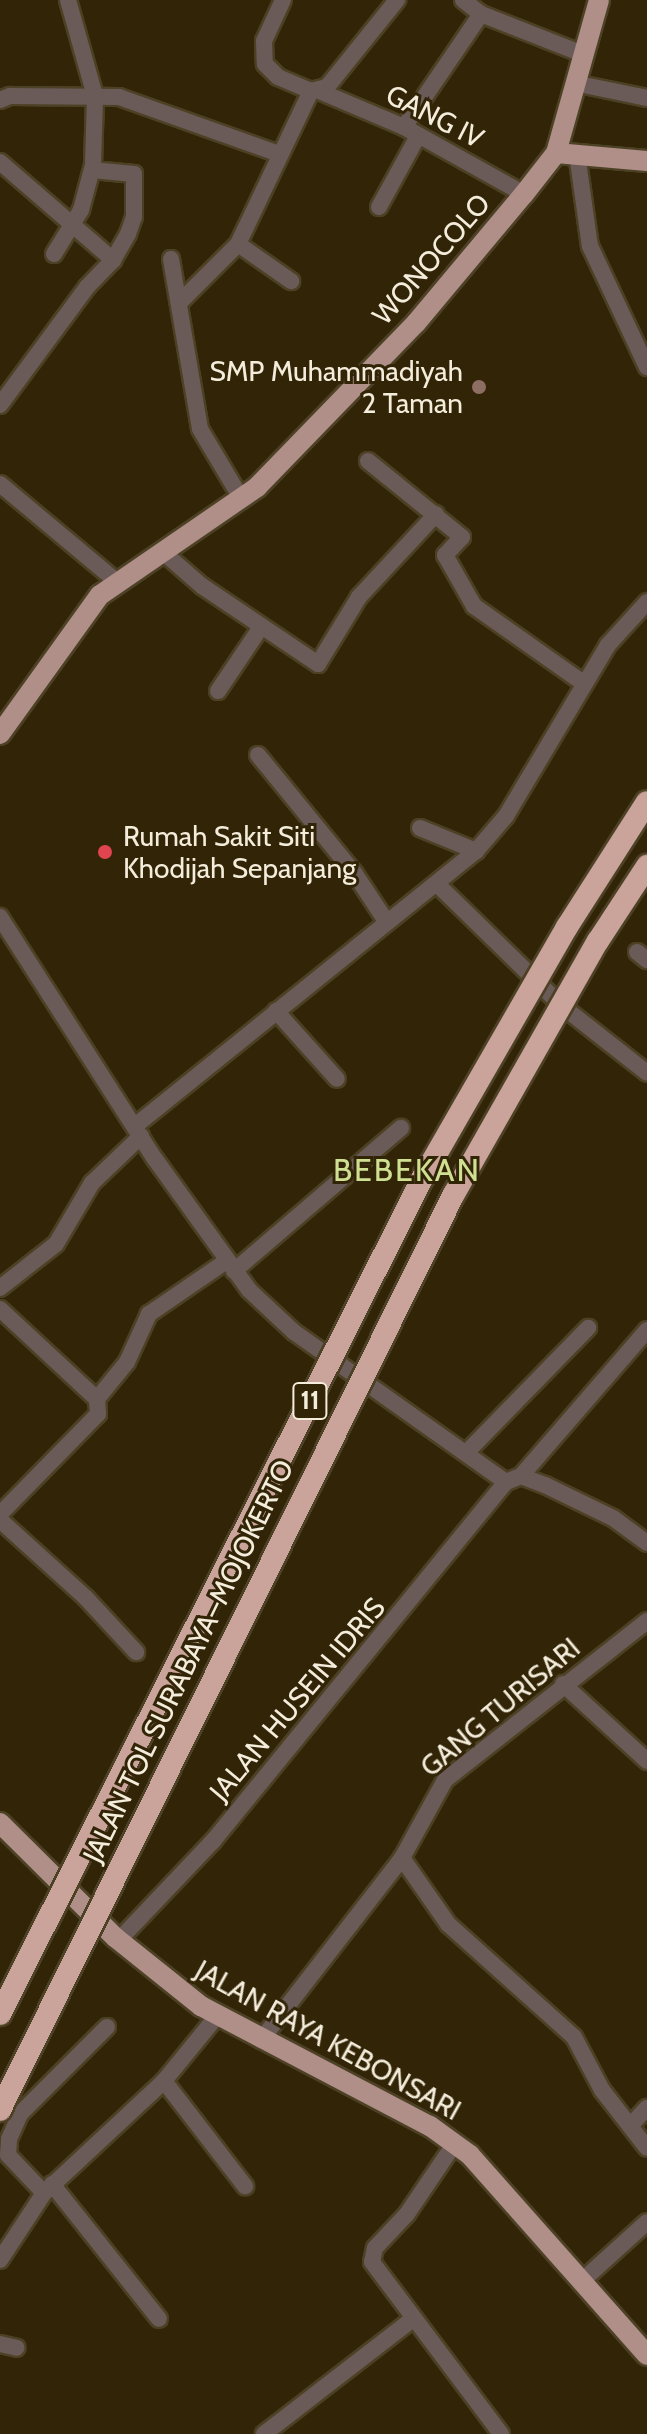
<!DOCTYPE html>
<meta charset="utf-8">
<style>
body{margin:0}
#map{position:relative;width:647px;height:2434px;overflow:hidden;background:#322507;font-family:Cabin,sans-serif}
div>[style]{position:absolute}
.roads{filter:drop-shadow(2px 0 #4d4125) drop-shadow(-2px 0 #4d4125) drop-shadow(0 2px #4d4125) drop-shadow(0 -2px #4d4125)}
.minor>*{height:16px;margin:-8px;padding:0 8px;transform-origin:8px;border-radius:8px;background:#6b5b58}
.major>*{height:20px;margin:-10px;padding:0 10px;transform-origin:10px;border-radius:10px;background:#af8f88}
.bridges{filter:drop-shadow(2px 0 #4d4125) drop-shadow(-2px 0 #4d4125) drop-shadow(0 2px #4d4125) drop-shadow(0 -2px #4d4125)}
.highway-bridge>*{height:22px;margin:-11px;padding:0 11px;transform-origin:11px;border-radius:11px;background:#caa39b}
.dots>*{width:22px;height:22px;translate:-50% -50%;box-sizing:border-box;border:4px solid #322507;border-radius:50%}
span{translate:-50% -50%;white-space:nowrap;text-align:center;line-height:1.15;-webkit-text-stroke:6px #322507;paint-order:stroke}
.shield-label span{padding:2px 6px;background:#322507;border:2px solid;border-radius:6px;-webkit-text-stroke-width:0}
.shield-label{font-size:26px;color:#f5eddc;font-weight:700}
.street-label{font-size:28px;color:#f5eddc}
.poi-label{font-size:28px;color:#f5eddc}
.right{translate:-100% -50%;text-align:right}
.left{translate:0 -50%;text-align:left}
.quarter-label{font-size:32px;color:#d0e093;letter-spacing:2px}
</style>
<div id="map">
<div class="roads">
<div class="minor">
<div style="left:283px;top:0;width:45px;rotate:114.9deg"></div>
<div style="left:264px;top:41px;width:23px;rotate:88deg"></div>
<div style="left:265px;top:64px;width:18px;rotate:45deg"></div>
<div style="left:278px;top:77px;width:36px;rotate:23deg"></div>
<div style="left:463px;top:0;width:23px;rotate:38deg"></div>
<div style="left:481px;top:14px;width:112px;rotate:21.5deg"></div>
<div style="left:579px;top:84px;width:69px;rotate:11.6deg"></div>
<div style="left:319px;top:91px;width:92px;rotate:23deg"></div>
<div style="left:404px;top:127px;width:137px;rotate:29.2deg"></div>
<div style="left:0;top:100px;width:11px;rotate:-22deg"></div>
<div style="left:10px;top:96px;width:109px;rotate:0.5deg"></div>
<div style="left:119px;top:97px;width:170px;rotate:19.6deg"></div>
<div style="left:404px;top:127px;width:137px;rotate:-55.7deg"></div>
<div style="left:577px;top:154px;width:93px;rotate:82deg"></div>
<div style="left:590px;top:246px;width:134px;rotate:64.8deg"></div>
<div style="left:0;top:162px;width:150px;rotate:40.9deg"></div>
<div style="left:379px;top:207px;width:81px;rotate:-61.2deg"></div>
<div style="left:238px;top:244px;width:65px;rotate:34.9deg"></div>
<div style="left:54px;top:254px;width:52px;rotate:-58.5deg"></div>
<div style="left:81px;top:210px;width:47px;rotate:-75.1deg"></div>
<div style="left:93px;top:165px;width:69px;rotate:-88.3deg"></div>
<div style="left:95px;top:96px;width:100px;rotate:-105.7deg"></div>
<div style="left:171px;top:259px;width:172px;rotate:80.3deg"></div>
<div style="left:200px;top:429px;width:80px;rotate:59.3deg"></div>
<div style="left:181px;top:301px;width:81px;rotate:-45deg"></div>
<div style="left:238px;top:244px;width:170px;rotate:-64.5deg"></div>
<div style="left:311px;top:91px;width:16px;rotate:-14deg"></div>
<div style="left:327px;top:87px;width:112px;rotate:-51.2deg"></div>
<div style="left:0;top:405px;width:147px;rotate:-53.6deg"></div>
<div style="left:87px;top:287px;width:37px;rotate:-46deg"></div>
<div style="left:113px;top:260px;width:30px;rotate:-60deg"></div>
<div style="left:128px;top:234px;width:18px;rotate:-71deg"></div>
<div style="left:134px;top:217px;width:43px;rotate:-90deg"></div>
<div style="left:134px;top:174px;width:42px;rotate:-174.6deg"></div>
<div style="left:368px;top:461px;width:121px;rotate:39deg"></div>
<div style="left:462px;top:537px;width:25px;rotate:133deg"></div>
<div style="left:445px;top:555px;width:59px;rotate:60.4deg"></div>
<div style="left:474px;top:606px;width:133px;rotate:35.2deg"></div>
<div style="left:0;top:484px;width:153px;rotate:39.9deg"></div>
<div style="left:163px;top:552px;width:52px;rotate:41.1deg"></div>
<div style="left:202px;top:586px;width:140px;rotate:33.9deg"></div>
<div style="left:318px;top:664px;width:79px;rotate:-58.5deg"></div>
<div style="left:359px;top:597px;width:113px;rotate:-47.1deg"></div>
<div style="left:218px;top:691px;width:77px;rotate:-56.1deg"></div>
<div style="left:258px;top:755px;width:154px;rotate:50.8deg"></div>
<div style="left:355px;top:874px;width:56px;rotate:56.6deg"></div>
<div style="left:420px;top:828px;width:61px;rotate:22.3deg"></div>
<div style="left:437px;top:884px;width:175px;rotate:44.3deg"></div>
<div style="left:562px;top:1006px;width:108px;rotate:38.2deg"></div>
<div style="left:0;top:917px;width:287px;rotate:57.4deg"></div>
<div style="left:155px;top:1159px;width:161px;rotate:54.3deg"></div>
<div style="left:249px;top:1290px;width:62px;rotate:43deg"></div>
<div style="left:294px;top:1332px;width:260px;rotate:35.3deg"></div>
<div style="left:506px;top:1482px;width:16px;rotate:-22deg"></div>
<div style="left:521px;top:1476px;width:26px;rotate:21deg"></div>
<div style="left:545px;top:1485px;width:76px;rotate:25.9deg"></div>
<div style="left:613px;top:1518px;width:42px;rotate:36.3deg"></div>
<div style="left:637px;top:952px;width:13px;rotate:39deg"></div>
<div style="left:276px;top:1011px;width:91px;rotate:48.1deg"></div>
<div style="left:135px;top:1126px;width:438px;rotate:-38.9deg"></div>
<div style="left:476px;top:851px;width:46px;rotate:-49.4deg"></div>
<div style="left:506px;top:816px;width:199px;rotate:-59.2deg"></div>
<div style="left:608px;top:645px;width:58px;rotate:-47.8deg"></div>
<div style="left:234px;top:1271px;width:220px;rotate:-40.6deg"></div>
<div style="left:0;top:1288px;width:71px;rotate:-38.2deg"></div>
<div style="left:56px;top:1244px;width:71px;rotate:-59.5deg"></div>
<div style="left:92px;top:1183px;width:68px;rotate:-43.8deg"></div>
<div style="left:0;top:1309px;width:132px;rotate:42.9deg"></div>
<div style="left:97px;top:1399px;width:15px;rotate:86deg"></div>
<div style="left:98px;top:1414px;width:140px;rotate:134.4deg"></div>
<div style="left:97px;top:1399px;width:48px;rotate:-51deg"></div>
<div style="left:127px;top:1362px;width:53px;rotate:-65.4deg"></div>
<div style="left:149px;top:1314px;width:92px;rotate:-34.4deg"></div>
<div style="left:466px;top:1453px;width:175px;rotate:-45.7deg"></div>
<div style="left:521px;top:1476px;width:193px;rotate:-49.2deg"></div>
<div style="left:0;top:1520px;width:116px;rotate:42.2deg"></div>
<div style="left:86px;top:1598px;width:74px;rotate:47.2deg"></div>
<div style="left:563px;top:1684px;width:114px;rotate:42.5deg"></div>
<div style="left:402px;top:1858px;width:80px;rotate:55.1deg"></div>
<div style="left:448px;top:1924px;width:169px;rotate:41.9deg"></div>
<div style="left:574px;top:2037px;width:60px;rotate:62.2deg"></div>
<div style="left:602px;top:2090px;width:73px;rotate:52.2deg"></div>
<div style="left:119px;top:1940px;width:137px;rotate:-46.5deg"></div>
<div style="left:213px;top:1841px;width:463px;rotate:-50.8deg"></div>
<div style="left:261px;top:2040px;width:230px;rotate:-52.2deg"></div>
<div style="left:402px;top:1858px;width:89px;rotate:-61.1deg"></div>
<div style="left:445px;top:1780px;width:257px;rotate:-38.2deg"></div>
<div style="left:164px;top:2081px;width:133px;rotate:52.4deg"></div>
<div style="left:630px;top:2126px;width:25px;rotate:-47deg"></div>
<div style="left:455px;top:2143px;width:86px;rotate:124.1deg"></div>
<div style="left:407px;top:2214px;width:47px;rotate:133.3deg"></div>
<div style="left:375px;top:2248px;width:14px;rotate:102deg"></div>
<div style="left:372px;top:2262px;width:215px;rotate:53.1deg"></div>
<div style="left:52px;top:2184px;width:172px;rotate:51.6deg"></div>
<div style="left:44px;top:2193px;width:52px;rotate:-133.5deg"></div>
<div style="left:8px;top:2155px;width:16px;rotate:-86deg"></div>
<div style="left:9px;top:2139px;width:27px;rotate:-66deg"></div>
<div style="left:20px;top:2114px;width:123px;rotate:-45deg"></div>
<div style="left:0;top:2260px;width:80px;rotate:-56.7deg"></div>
<div style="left:44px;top:2193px;width:164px;rotate:-43deg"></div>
<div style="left:164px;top:2081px;width:84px;rotate:-50.8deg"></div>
<div style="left:583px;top:2280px;width:86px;rotate:-42.2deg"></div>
<div style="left:0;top:2344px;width:17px;rotate:13deg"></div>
<div style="left:264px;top:2434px;width:188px;rotate:-37.7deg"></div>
</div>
<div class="major">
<div style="left:556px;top:153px;width:91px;rotate:5deg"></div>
<div style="left:0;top:734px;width:171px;rotate:-54.3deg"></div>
<div style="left:100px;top:595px;width:191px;rotate:-34.5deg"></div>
<div style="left:257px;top:487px;width:228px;rotate:-45.9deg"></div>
<div style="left:416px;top:323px;width:168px;rotate:-50.1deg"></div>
<div style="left:524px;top:194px;width:52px;rotate:-52deg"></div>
<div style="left:556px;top:153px;width:159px;rotate:-74.3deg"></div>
<div style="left:0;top:1823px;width:163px;rotate:44.8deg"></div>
<div style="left:116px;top:1938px;width:109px;rotate:38.7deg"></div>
<div style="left:201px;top:2006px;width:259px;rotate:27.7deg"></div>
<div style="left:430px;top:2126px;width:49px;rotate:35.9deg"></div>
<div style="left:470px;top:2155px;width:267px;rotate:48.5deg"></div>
</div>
</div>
<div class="bridges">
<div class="highway-bridge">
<div style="left:0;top:2014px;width:936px;rotate:-63.19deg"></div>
<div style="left:422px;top:1179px;width:291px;rotate:-60.1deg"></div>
<div style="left:567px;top:927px;width:148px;rotate:-57.4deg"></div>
<div style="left:0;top:2110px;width:1022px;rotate:-63.64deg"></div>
<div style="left:454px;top:1194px;width:291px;rotate:-60.4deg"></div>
<div style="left:598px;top:941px;width:90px;rotate:-56.8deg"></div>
</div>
</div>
<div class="dots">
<div style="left:479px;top:387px;background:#8d6e63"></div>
<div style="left:105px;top:852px;background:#e0444e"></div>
</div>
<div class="shield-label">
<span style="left:310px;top:1401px">11</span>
</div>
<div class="street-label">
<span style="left:435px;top:116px;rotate:27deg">GANG IV</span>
<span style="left:431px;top:259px;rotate:-49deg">WONOCOLO</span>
<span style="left:188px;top:1661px;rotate:-64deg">JALAN TOL SURABAYA–MOJOKERTO</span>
<span style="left:297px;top:1699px;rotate:-50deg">JALAN HUSEIN IDRIS</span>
<span style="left:500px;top:1707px;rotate:-40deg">GANG TURISARI</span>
<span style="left:328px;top:2040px;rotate:29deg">JALAN RAYA KEBONSARI</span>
</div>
<div class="poi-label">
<span class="right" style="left:463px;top:387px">SMP Muhammadiyah<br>2 Taman</span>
<span class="left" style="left:123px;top:852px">Rumah Sakit Siti<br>Khodijah Sepanjang</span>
</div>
<div class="quarter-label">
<span style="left:407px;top:1170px">BEBEKAN</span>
</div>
</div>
